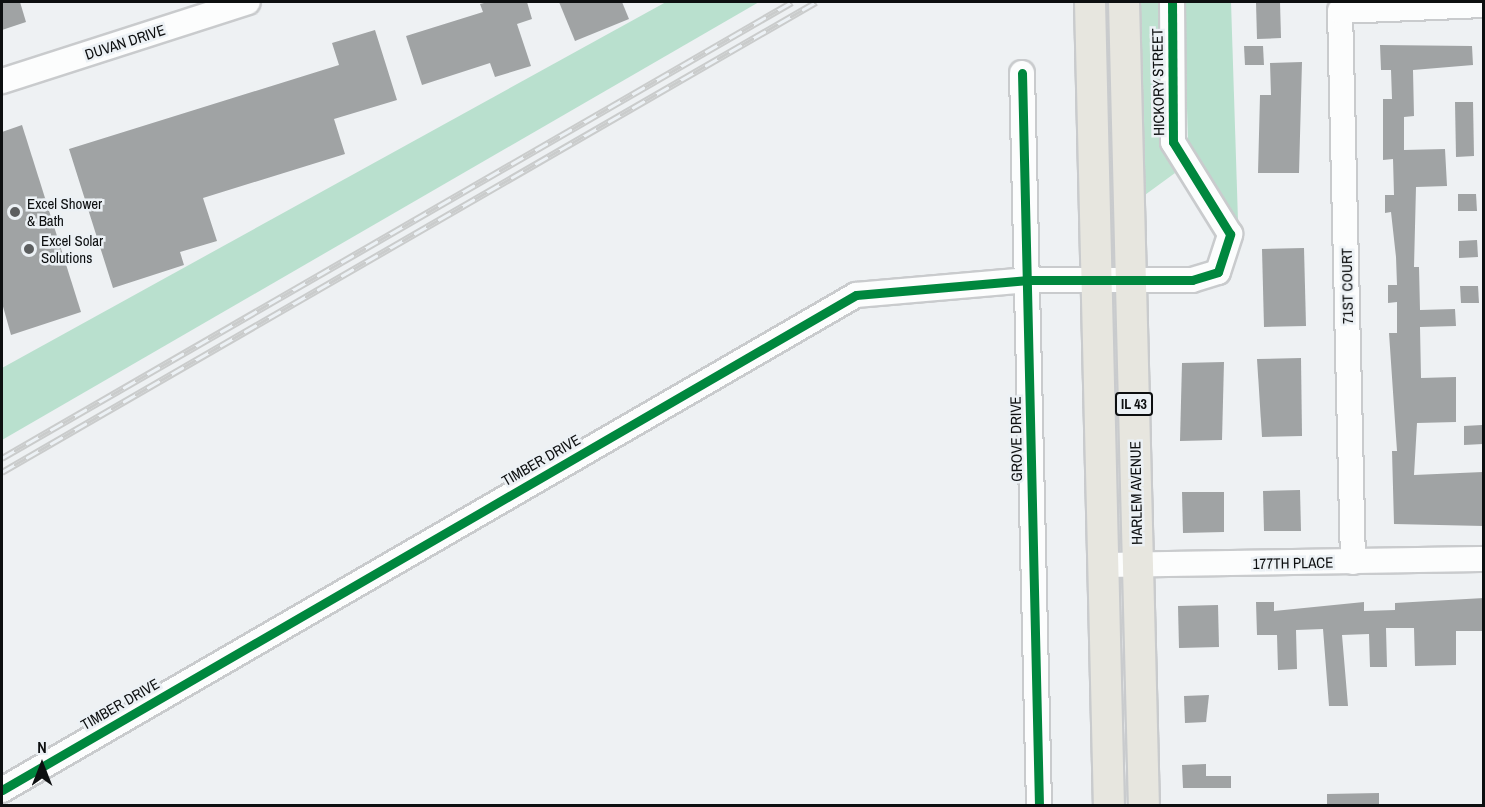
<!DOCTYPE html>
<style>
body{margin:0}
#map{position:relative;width:1485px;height:807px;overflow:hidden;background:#eef1f3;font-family:"Archivo Narrow",sans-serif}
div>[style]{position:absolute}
.green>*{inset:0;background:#bee2d0}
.forest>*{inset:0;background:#b9e0ce}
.building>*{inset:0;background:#a0a3a4}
.roads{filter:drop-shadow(2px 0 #c9cbcd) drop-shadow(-2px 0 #c9cbcd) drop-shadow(0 2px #c9cbcd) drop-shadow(0 -2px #c9cbcd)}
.minor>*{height:24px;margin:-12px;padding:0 12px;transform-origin:12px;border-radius:12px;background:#fcfdfd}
.major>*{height:30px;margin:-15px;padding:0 15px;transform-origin:15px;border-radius:15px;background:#e7e6df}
.rail>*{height:7px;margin-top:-3.5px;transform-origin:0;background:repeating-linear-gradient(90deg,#ecf1f5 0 14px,#cacccc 0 28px);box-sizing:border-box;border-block:2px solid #cacccc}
.cycleway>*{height:9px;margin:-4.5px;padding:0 4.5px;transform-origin:4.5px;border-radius:4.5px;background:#00873e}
.dots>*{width:16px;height:16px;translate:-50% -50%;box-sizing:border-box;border:3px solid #ecf1f5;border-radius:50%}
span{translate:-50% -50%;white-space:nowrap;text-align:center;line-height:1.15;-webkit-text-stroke:5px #ecf1f5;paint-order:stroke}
.shield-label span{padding:2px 4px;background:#ecf1f5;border:2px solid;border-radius:4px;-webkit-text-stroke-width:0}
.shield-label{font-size:14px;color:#0d0f10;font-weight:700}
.street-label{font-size:15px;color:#0d0f10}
.poi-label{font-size:15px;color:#0d0f10}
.left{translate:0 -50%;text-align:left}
.frame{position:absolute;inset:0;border:3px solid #0d0f10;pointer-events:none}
.north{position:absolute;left:12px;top:735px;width:60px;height:60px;-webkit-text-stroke:4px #ecf1f5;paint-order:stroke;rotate:0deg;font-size:16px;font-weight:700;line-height:24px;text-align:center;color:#0d0f10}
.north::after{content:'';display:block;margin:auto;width:21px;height:27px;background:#0d0f10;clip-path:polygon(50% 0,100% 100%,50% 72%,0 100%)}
</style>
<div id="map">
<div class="green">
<div style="clip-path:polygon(1133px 2px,1160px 2px,1158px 129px,1175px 173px,1138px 200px)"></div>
</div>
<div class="forest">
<div style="clip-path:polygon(666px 2px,759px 2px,2px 440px,2px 368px)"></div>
<div style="clip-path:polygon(1184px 2px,1231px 2px,1238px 221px,1188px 143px)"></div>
</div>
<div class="building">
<div style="clip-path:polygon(2px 2px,20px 2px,26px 22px,2px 30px)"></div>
<div style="clip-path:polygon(488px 2px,527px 2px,532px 19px,517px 24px,531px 66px,495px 77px,490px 63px,422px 85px,406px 36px,483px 12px,480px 4px)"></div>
<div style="clip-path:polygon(559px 2px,622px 2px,629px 19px,575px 41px)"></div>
<div style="clip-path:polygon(1256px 2px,1280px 2px,1281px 38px,1257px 39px)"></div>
<div style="clip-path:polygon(375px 30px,397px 100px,334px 119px,345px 154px,203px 198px,217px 241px,180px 252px,184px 265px,113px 288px,69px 149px,339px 65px,332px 43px)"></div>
<div style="clip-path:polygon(1380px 45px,1472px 46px,1473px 65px,1413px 70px,1414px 116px,1404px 117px,1404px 150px,1445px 149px,1447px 186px,1416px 187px,1414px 267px,1419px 267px,1420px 310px,1455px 309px,1456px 326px,1420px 327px,1421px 378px,1456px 377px,1456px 422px,1417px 423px,1414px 475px,1483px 472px,1484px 526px,1394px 524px,1392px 451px,1397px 451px,1389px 333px,1397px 333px,1397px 302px,1388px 303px,1388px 285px,1397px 285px,1396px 257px,1391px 212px,1385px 213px,1385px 195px,1394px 195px,1393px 159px,1383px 160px,1383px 99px,1392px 99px,1391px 70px,1381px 70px)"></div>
<div style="clip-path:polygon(1244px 46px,1263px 46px,1264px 65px,1245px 65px)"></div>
<div style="clip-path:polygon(1302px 62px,1299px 173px,1258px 173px,1260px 95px,1271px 95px,1270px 63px)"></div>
<div style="clip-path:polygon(1455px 102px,1473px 102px,1474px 156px,1456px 157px)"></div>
<div style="clip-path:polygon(22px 125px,81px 312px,11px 335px,2px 303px,2px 132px)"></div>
<div style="clip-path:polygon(1458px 194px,1476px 194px,1477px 211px,1458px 211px)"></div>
<div style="clip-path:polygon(1477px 240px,1478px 257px,1459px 258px,1459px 241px)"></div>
<div style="clip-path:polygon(1304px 248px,1306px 326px,1264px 327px,1262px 249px)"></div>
<div style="clip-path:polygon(1460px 286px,1478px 286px,1479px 303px,1461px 303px)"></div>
<div style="clip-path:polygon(1301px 358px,1302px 436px,1262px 437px,1257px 359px)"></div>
<div style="clip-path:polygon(1224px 362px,1222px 440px,1180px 441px,1182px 363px)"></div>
<div style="clip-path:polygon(1482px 425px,1483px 444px,1464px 445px,1464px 426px)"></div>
<div style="clip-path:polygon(1300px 490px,1301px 531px,1264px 531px,1263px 491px)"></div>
<div style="clip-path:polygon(1182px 492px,1224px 492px,1224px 532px,1183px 533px)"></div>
<div style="clip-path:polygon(1484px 598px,1484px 631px,1456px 631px,1456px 665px,1415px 666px,1414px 628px,1386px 628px,1387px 667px,1370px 667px,1369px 634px,1342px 635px,1348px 706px,1329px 706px,1323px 629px,1296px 630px,1297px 669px,1278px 670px,1277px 635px,1257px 635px,1256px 602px,1274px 602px,1274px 611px,1364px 602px,1364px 611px,1395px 610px,1395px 603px)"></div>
<div style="clip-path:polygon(1218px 605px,1219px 647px,1179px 648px,1178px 606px)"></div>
<div style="clip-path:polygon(1209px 695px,1206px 722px,1185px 723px,1184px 696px)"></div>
<div style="clip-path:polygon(1206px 764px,1206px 776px,1231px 776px,1231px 788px,1183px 788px,1182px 765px)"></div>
<div style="clip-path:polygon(1379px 793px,1379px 806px,1327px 806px,1327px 794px)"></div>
</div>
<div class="roads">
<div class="minor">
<div style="left:1022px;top:73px;width:733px;rotate:88.67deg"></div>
<div style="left:2px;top:81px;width:258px;rotate:-17.8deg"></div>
<div style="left:1353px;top:562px;width:551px;rotate:-91.35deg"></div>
<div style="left:1340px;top:11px;width:144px;rotate:-2.4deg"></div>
<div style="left:1102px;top:565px;width:382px;rotate:-0.9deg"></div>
<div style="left:2px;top:790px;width:987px;rotate:-30.1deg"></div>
<div style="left:856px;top:295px;width:173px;rotate:-5deg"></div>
<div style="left:1028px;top:280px;width:164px"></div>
<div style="left:1192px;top:280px;width:27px;rotate:-17deg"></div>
<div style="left:1218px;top:272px;width:40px;rotate:-72deg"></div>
<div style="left:1230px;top:234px;width:108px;rotate:-121.8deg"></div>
<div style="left:1173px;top:142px;width:140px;rotate:-90.4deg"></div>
</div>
<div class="major">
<div style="left:1090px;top:2px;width:804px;rotate:88.65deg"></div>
<div style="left:1124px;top:2px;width:804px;rotate:88.58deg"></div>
</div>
</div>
<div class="rail">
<div style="left:2px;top:458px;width:912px;rotate:-29.99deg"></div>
<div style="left:2px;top:472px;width:940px;rotate:-30deg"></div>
</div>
<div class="cycleway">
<div style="left:1022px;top:73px;width:733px;rotate:88.67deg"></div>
<div style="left:2px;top:790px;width:987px;rotate:-30.1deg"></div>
<div style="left:856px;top:295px;width:173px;rotate:-5deg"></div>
<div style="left:1028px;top:280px;width:164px"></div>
<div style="left:1192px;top:280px;width:27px;rotate:-17deg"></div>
<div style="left:1218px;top:272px;width:40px;rotate:-72deg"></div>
<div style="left:1230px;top:234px;width:108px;rotate:-121.8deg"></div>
<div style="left:1173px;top:142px;width:140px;rotate:-90.4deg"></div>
</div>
<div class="dots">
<div style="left:15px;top:212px;background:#5c5e5f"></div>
<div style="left:29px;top:249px;background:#5c5e5f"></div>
</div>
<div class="shield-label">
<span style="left:1134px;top:404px">IL 43</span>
</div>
<div class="street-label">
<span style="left:125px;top:42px;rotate:-18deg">DUVAN DRIVE</span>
<span style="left:1158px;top:82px;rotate:-91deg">HICKORY STREET</span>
<span style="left:1347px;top:286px;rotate:-91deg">71ST COURT</span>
<span style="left:1016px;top:439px;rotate:-91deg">GROVE DRIVE</span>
<span style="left:541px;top:460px;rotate:-30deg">TIMBER DRIVE</span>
<span style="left:1136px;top:493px;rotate:-91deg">HARLEM AVENUE</span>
<span style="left:1293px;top:563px;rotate:-1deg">177TH PLACE</span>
<span style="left:120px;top:704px;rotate:-30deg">TIMBER DRIVE</span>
</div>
<div class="poi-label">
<span class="left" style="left:27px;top:212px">Excel Shower<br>&amp; Bath</span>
<span class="left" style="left:41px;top:249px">Excel Solar<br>Solutions</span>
</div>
<div class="frame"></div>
<div class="north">N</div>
</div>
